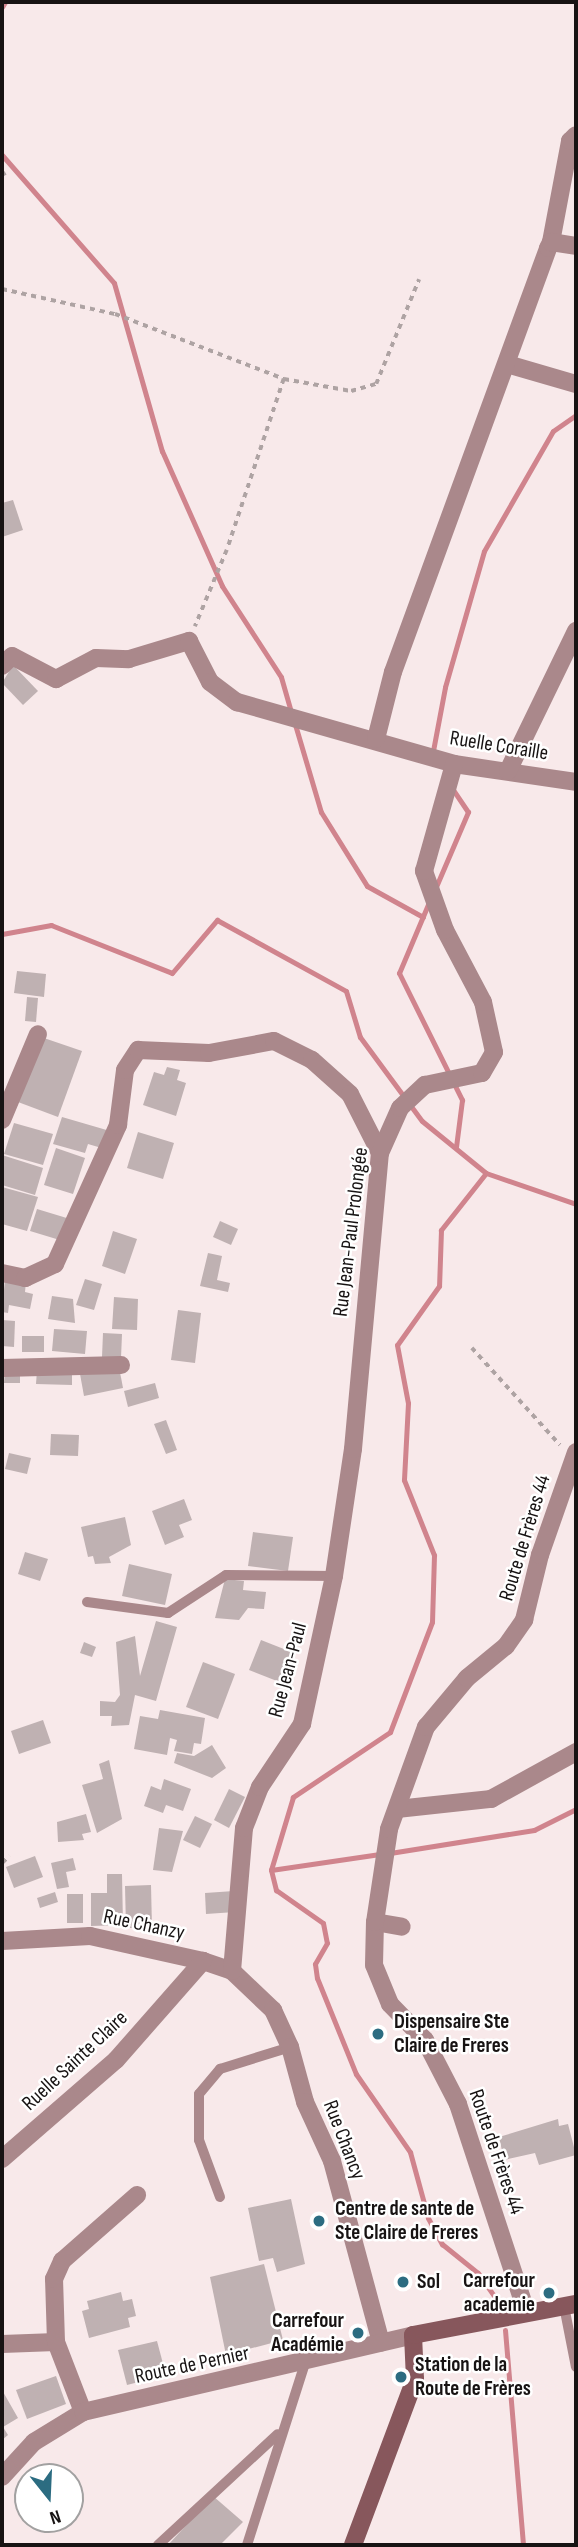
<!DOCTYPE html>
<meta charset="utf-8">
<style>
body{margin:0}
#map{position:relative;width:578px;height:2547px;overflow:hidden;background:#f8e9ea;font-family:"Sofia Sans Condensed",sans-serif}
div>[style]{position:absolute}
.stream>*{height:5px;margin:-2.5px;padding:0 2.5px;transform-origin:2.5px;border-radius:2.5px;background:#d0848d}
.building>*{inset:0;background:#bfb1b2}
.path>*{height:3.5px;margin-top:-1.75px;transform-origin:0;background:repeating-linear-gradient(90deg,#aea3a3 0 5px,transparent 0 10px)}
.service>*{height:10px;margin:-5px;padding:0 5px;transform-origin:5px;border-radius:5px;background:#aa888b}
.minor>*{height:18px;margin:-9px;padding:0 9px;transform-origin:9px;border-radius:9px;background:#aa888b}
.tertiary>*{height:18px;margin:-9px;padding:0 9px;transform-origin:9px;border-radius:9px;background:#aa888b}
.secondary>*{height:18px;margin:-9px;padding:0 9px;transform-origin:9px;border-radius:9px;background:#87575c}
.dots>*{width:19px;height:19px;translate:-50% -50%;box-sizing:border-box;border:4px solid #fff;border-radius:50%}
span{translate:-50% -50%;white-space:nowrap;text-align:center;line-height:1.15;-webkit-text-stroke:5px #fff;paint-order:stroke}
.street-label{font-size:21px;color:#171313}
.poi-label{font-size:21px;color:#171313;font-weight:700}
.left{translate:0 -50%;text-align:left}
.right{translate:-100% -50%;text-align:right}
.frame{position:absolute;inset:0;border:4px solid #171313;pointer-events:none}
.north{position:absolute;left:14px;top:2463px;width:70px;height:70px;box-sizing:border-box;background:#fff;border:2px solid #a2a1a1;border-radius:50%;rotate:162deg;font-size:19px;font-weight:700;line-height:28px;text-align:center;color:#171313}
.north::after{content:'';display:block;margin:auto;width:24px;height:32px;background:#2c6c81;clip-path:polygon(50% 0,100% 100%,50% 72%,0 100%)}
</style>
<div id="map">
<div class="stream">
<div style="left:2px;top:7px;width:6px;rotate:-59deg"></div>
<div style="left:2px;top:155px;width:170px;rotate:48.8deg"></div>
<div style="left:114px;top:283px;width:175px;rotate:74.1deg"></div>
<div style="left:162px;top:451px;width:148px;rotate:66deg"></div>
<div style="left:222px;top:586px;width:108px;rotate:57deg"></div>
<div style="left:281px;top:677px;width:36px;rotate:74deg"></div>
<div style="left:294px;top:721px;width:95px;rotate:73.5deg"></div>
<div style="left:321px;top:812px;width:87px;rotate:58.1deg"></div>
<div style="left:367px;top:886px;width:64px;rotate:29deg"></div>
<div style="left:432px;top:756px;width:70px;rotate:-79.3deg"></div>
<div style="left:445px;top:687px;width:141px;rotate:-74deg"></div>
<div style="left:484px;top:551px;width:138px;rotate:-60.1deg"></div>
<div style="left:553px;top:431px;width:28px;rotate:-35deg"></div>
<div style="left:435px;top:889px;width:84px;rotate:-66.8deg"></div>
<div style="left:468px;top:812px;width:29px;rotate:-124deg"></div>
<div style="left:429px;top:902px;width:77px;rotate:112.9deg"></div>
<div style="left:399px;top:973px;width:142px;rotate:63.6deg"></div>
<div style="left:462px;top:1100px;width:47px;rotate:97.3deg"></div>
<div style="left:2px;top:934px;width:50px;rotate:-10.4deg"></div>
<div style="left:51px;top:925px;width:130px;rotate:21.6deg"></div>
<div style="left:172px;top:973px;width:70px;rotate:-49.7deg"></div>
<div style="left:217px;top:920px;width:147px;rotate:28.8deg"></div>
<div style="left:346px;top:991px;width:48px;rotate:73.1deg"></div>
<div style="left:360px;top:1037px;width:104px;rotate:53.6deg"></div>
<div style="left:422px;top:1121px;width:82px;rotate:39.1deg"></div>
<div style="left:486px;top:1173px;width:95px;rotate:19deg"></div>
<div style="left:486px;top:1173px;width:73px;rotate:128.3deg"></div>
<div style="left:441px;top:1230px;width:56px;rotate:92deg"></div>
<div style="left:439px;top:1286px;width:72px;rotate:125.4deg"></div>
<div style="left:397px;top:1345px;width:59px;rotate:79.3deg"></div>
<div style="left:408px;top:1403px;width:77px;rotate:93deg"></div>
<div style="left:404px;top:1480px;width:81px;rotate:68.2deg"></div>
<div style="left:434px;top:1555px;width:67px;rotate:91.7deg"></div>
<div style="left:432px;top:1622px;width:118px;rotate:110.9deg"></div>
<div style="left:390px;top:1732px;width:117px;rotate:146.2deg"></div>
<div style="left:293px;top:1797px;width:76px;rotate:106.8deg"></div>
<div style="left:271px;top:1870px;width:21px;rotate:76deg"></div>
<div style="left:276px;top:1890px;width:57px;rotate:35.1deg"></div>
<div style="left:323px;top:1923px;width:20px;rotate:79deg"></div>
<div style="left:327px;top:1943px;width:24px;rotate:120deg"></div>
<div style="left:315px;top:1964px;width:14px;rotate:82deg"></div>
<div style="left:317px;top:1978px;width:104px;rotate:67.9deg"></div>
<div style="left:356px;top:2074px;width:95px;rotate:55.3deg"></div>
<div style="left:410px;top:2152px;width:68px;rotate:74.7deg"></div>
<div style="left:428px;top:2218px;width:30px;rotate:62deg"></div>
<div style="left:442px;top:2244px;width:46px;rotate:38.9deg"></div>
<div style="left:478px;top:2273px;width:35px;rotate:55deg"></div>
<div style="left:390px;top:1853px;width:146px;rotate:-9.1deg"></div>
<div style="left:534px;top:1830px;width:47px;rotate:-26.6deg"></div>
<div style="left:271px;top:1870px;width:110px;rotate:-8.4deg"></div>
<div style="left:505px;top:2330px;width:216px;rotate:85.2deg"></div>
</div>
<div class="building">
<div style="clip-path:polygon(13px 500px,23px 530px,2px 537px,2px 503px)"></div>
<div style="clip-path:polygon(13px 665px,38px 691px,23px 705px,2px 683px)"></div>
<div style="clip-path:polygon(17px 971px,46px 974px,44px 997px,14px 993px)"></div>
<div style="clip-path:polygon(27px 997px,38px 998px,36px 1022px,25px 1021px)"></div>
<div style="clip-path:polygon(41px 1037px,82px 1051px,58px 1117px,18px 1102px)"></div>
<div style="clip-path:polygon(167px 1067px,180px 1070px,177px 1080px,186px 1083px,176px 1116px,143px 1105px,154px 1072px,164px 1075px)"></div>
<div style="clip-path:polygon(62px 1117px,110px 1131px,105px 1149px,88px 1144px,85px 1153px,53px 1144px)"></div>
<div style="clip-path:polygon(14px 1123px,53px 1134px,43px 1165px,4px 1154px)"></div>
<div style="clip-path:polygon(138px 1132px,174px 1143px,163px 1179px,127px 1168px)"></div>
<div style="clip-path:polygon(56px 1148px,85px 1158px,73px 1194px,44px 1185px)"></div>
<div style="clip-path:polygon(2px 1155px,43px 1168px,35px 1195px,2px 1185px)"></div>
<div style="clip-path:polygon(2px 1187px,38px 1197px,27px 1231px,2px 1224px)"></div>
<div style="clip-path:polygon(37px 1209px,70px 1219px,63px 1241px,30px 1231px)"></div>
<div style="clip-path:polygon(220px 1221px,238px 1229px,231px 1245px,213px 1237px)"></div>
<div style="clip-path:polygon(113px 1231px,137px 1239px,125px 1274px,102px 1266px)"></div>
<div style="clip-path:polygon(208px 1253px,222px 1256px,217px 1280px,230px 1283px,228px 1292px,200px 1286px)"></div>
<div style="clip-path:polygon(5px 1279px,26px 1282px,25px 1292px,33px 1294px,30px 1309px,9px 1305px,8px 1313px,2px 1312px)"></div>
<div style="clip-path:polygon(85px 1279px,102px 1284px,94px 1310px,76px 1305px)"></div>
<div style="clip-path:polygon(52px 1296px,73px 1299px,75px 1323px,48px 1319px)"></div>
<div style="clip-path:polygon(114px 1297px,138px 1299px,137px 1330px,112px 1329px)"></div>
<div style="clip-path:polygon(178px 1310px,201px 1313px,195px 1363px,171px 1360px)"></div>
<div style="clip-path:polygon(2px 1320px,15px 1321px,14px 1347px,2px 1346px)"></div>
<div style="clip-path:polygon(54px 1329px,87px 1331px,85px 1354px,52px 1351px)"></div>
<div style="clip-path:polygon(103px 1333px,122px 1334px,121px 1358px,102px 1357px)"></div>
<div style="clip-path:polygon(22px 1336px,44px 1336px,44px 1352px,22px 1352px)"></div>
<div style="clip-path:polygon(119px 1367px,123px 1388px,84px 1396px,80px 1374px)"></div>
<div style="clip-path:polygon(5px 1370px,20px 1370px,20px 1383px,4px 1383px)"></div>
<div style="clip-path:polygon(37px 1370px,72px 1370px,72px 1385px,36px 1384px)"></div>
<div style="clip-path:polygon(155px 1383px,159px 1398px,128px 1407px,124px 1391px)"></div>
<div style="clip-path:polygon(166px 1420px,177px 1450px,166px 1454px,154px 1424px)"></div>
<div style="clip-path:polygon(51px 1434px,79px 1435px,78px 1456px,50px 1455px)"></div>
<div style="clip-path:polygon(9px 1453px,31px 1458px,27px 1474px,5px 1469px)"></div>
<div style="clip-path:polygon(184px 1499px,192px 1520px,179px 1525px,184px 1537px,165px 1545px,152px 1511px)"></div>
<div style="clip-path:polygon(125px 1517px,131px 1545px,109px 1557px,111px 1563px,95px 1564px,93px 1556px,88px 1557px,81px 1527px)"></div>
<div style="clip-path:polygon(253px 1532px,293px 1537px,288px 1571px,248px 1566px)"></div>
<div style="clip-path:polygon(25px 1552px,48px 1559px,40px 1581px,18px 1574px)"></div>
<div style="clip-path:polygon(129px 1564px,172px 1574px,165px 1605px,122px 1596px)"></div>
<div style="clip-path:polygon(225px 1579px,244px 1581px,243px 1590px,266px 1592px,264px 1609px,248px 1608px,239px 1620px,215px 1618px)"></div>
<div style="clip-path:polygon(156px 1621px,177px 1627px,156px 1701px,135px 1695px,129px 1725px,111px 1726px,112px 1716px,100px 1716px,100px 1701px,115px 1702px,120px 1695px,116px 1642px,135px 1636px,140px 1676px)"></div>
<div style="clip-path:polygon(261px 1640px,294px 1653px,282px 1683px,249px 1670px)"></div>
<div style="clip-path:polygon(84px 1642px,96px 1647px,92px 1657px,80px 1653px)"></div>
<div style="clip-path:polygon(203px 1662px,235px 1674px,218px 1719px,186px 1707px)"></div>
<div style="clip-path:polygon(160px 1710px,205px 1718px,201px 1744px,194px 1743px,192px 1754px,174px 1751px,177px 1740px,170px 1738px,167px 1755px,134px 1749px,140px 1716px,158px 1719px)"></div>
<div style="clip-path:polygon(43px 1720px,51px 1743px,19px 1754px,11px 1731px)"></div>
<div style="clip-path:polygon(212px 1745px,226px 1768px,212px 1778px,174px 1763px,177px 1753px,194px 1756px)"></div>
<div style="clip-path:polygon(109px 1760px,122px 1819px,97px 1833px,82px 1785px,103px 1779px,99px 1764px)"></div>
<div style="clip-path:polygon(164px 1779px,191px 1789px,183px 1811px,166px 1805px,163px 1813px,144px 1806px,151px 1786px,161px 1790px)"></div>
<div style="clip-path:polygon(229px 1789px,245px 1797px,229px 1828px,214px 1820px)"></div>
<div style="clip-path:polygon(86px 1814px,91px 1832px,82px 1834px,84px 1840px,58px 1842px,57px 1822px)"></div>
<div style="clip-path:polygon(195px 1816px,212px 1824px,200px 1848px,183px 1840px)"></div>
<div style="clip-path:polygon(159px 1828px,183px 1831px,172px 1872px,153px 1870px)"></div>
<div style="clip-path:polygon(35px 1856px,43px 1877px,14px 1888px,6px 1867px)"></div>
<div style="clip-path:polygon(73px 1858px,76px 1870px,66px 1872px,69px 1887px,57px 1889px,51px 1863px)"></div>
<div style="clip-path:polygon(107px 1874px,122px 1874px,123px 1925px,91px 1926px,91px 1893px,107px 1893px)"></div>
<div style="clip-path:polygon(151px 1885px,152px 1928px,126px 1928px,125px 1886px)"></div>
<div style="clip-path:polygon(234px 1891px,235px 1912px,206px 1914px,205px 1893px)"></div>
<div style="clip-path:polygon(55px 1892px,58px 1902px,40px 1908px,37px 1898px)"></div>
<div style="clip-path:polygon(67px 1894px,83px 1894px,83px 1923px,67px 1923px)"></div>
<div style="clip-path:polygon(558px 2119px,559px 2126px,568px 2124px,576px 2155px,539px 2165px,535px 2153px,504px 2160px,499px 2137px)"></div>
<div style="clip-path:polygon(291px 2199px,305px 2264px,277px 2272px,273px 2258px,259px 2261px,248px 2208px)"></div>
<div style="clip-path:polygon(264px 2264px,283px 2340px,226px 2355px,210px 2277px)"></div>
<div style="clip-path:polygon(121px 2292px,123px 2301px,132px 2299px,136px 2316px,128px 2318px,130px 2327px,89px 2338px,82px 2311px,89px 2309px,87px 2301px)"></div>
<div style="clip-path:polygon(157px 2341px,166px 2375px,127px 2385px,118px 2350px)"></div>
<div style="clip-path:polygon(56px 2376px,66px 2404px,27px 2419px,16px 2390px)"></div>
<div style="clip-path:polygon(2px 2390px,18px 2418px,3px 2427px,8px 2435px,2px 2440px)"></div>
<div style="clip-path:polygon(213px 2496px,243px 2522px,220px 2545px,168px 2545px)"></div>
</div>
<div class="path">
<div style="left:2px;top:175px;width:4px;rotate:-34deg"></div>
<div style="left:2px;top:289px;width:116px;rotate:12.5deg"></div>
<div style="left:115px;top:314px;width:181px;rotate:21deg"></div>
<div style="left:284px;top:379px;width:180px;rotate:108.4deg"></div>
<div style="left:227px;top:550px;width:83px;rotate:112.6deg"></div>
<div style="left:284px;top:379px;width:68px;rotate:10.2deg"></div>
<div style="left:351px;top:391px;width:26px;rotate:-16deg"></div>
<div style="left:376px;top:384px;width:113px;rotate:-67.7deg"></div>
<div style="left:472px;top:1348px;width:131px;rotate:47.8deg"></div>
<div style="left:2px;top:1863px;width:10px;rotate:-45deg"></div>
</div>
<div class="service">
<div style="left:87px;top:1602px;width:82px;rotate:7.7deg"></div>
<div style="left:168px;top:1613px;width:69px;rotate:-33.2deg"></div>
<div style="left:226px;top:1575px;width:108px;rotate:0.5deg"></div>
<div style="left:220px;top:2197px;width:61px;rotate:-110.2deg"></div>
<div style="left:199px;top:2140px;width:46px;rotate:-90deg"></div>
<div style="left:199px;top:2094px;width:33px;rotate:-50deg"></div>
<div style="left:220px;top:2069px;width:73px;rotate:-17.4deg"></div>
<div style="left:564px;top:2306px;width:62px;rotate:78.9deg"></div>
<div style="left:158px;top:2545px;width:163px;rotate:-42.8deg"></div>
<div style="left:247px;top:2545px;width:191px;rotate:-72.3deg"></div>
</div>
<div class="minor">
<div style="left:551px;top:242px;width:103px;rotate:-79.3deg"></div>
<div style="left:570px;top:141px;width:8px;rotate:-45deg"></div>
<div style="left:507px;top:364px;width:72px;rotate:16.2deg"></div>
<div style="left:2px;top:666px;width:14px;rotate:-45deg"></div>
<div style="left:12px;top:656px;width:50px;rotate:27.6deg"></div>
<div style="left:56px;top:679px;width:45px;rotate:-27.7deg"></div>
<div style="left:96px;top:658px;width:33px;rotate:2deg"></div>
<div style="left:129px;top:659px;width:63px;rotate:-16.7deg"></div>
<div style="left:189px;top:641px;width:46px;rotate:62.9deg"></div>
<div style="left:210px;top:682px;width:34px;rotate:37deg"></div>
<div style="left:237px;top:702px;width:226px;rotate:15.9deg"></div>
<div style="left:454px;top:764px;width:123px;rotate:8.4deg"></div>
<div style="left:376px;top:739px;width:69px;rotate:-75.8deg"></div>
<div style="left:393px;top:672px;width:451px;rotate:-69.9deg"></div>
<div style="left:548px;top:248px;width:7px;rotate:-63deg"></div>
<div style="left:551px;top:242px;width:25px;rotate:9deg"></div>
<div style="left:508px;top:771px;width:156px;rotate:-64.1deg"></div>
<div style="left:2px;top:1120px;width:93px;rotate:-67.3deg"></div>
<div style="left:2px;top:1273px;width:24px;rotate:12deg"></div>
<div style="left:25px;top:1278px;width:33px;rotate:-25deg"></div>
<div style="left:55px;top:1264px;width:153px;rotate:-65.6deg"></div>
<div style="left:118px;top:1125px;width:55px;rotate:-82.7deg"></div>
<div style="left:125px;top:1070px;width:24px;rotate:-57deg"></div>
<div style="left:138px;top:1050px;width:71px;rotate:2.4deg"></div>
<div style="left:209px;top:1053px;width:66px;rotate:-10.5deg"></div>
<div style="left:274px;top:1041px;width:42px;rotate:26.6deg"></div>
<div style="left:312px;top:1060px;width:51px;rotate:41.8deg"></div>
<div style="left:350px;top:1094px;width:66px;rotate:63deg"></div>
<div style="left:2px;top:1368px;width:119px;rotate:-1.4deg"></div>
<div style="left:397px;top:1809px;width:95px;rotate:-6.1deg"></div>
<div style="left:491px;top:1799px;width:97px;rotate:-28.9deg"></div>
<div style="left:375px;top:1922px;width:27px;rotate:10deg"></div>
<div style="left:2px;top:1941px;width:88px;rotate:-3.3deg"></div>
<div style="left:90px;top:1936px;width:116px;rotate:12.5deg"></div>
<div style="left:203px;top:1961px;width:31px;rotate:19deg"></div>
<div style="left:232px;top:1971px;width:57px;rotate:43.6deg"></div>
<div style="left:273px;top:2010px;width:41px;rotate:65.3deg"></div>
<div style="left:290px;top:2047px;width:57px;rotate:74.7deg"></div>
<div style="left:305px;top:2102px;width:65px;rotate:65.4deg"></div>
<div style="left:332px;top:2161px;width:188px;rotate:74.9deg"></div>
<div style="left:232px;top:1971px;width:144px;rotate:-85.2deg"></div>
<div style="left:244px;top:1828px;width:44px;rotate:-68.7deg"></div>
<div style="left:260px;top:1787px;width:76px;rotate:-56.3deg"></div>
<div style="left:302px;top:1724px;width:151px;rotate:-77.8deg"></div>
<div style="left:334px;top:1576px;width:128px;rotate:-81.5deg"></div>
<div style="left:353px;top:1449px;width:297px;rotate:-84.8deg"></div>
<div style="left:380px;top:1153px;width:49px;rotate:-66deg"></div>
<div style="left:400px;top:1108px;width:34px;rotate:-43deg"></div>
<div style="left:425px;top:1085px;width:58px;rotate:-11.9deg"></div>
<div style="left:482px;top:1073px;width:24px;rotate:-60deg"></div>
<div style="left:494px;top:1052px;width:51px;rotate:-102.4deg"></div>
<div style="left:483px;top:1002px;width:81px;rotate:-117.8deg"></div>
<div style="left:445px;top:930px;width:63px;rotate:-109.6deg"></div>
<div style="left:424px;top:871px;width:111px;rotate:-74.3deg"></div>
<div style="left:2px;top:2159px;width:151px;rotate:-41deg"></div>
<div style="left:116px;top:2060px;width:132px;rotate:-48.7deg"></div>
<div style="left:526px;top:2311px;width:218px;rotate:-108.2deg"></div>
<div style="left:458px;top:2104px;width:72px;rotate:-117.3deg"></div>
<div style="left:425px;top:2040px;width:50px;rotate:-134.2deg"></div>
<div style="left:390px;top:2004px;width:42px;rotate:-112.3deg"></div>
<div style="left:374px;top:1965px;width:43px;rotate:-88.7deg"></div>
<div style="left:375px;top:1922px;width:94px;rotate:-81.4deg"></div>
<div style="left:389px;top:1829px;width:109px;rotate:-70.1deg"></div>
<div style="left:426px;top:1727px;width:64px;rotate:-50.1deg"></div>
<div style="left:467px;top:1678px;width:50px;rotate:-39.4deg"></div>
<div style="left:506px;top:1646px;width:32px;rotate:-55deg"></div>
<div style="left:524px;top:1620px;width:67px;rotate:-76.2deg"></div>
<div style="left:540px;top:1555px;width:109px;rotate:-70.7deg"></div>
<div style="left:2px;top:2344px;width:54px;rotate:-2.1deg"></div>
<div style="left:83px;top:2412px;width:75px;rotate:-111.1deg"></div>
<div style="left:56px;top:2342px;width:63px;rotate:-91.8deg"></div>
<div style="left:54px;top:2279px;width:20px;rotate:-66deg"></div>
<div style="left:62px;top:2261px;width:100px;rotate:-41.3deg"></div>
</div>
<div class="tertiary">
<div style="left:2px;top:2477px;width:47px;rotate:-47.6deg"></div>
<div style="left:34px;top:2442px;width:57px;rotate:-31.5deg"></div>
<div style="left:83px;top:2412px;width:339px;rotate:-13.1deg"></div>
</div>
<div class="secondary">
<div style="left:353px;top:2545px;width:177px;rotate:-69.5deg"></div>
<div style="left:415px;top:2379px;width:44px;rotate:-92.6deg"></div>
<div style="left:413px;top:2335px;width:166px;rotate:-10.8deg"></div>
</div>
<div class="dots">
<div style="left:378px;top:2034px;background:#2c6c81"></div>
<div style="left:319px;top:2221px;background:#2c6c81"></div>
<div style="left:403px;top:2282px;background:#2c6c81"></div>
<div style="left:549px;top:2293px;background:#2c6c81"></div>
<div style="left:358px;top:2333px;background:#2c6c81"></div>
<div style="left:401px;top:2377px;background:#2c6c81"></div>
</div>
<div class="street-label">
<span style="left:499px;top:746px;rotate:9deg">Ruelle Coraille</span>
<span style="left:351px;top:1232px;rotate:-83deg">Rue Jean-Paul Prolongée</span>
<span style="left:525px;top:1538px;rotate:-73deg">Route de Frères 44</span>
<span style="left:288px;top:1670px;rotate:-75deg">Rue Jean-Paul</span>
<span style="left:144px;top:1925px;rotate:12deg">Rue Chanzy</span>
<span style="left:75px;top:2061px;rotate:-43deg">Ruelle Sainte Claire</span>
<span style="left:344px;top:2140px;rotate:69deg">Rue Chancy</span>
<span style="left:496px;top:2152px;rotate:71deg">Route de Frères 44</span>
<span style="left:192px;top:2365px;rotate:-12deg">Route de Pernier</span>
</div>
<div class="poi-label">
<span class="left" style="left:394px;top:2034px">Dispensaire Ste<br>Claire de Freres</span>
<span class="left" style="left:335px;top:2221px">Centre de sante de<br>Ste Claire de Freres</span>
<span class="right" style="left:535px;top:2293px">Carrefour<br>academie</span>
<span class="left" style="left:417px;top:2282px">Sol</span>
<span class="right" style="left:344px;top:2333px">Carrefour<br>Académie</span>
<span class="left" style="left:415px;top:2377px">Station de la<br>Route de Frères</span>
</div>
<div class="frame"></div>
<div class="north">N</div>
</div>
